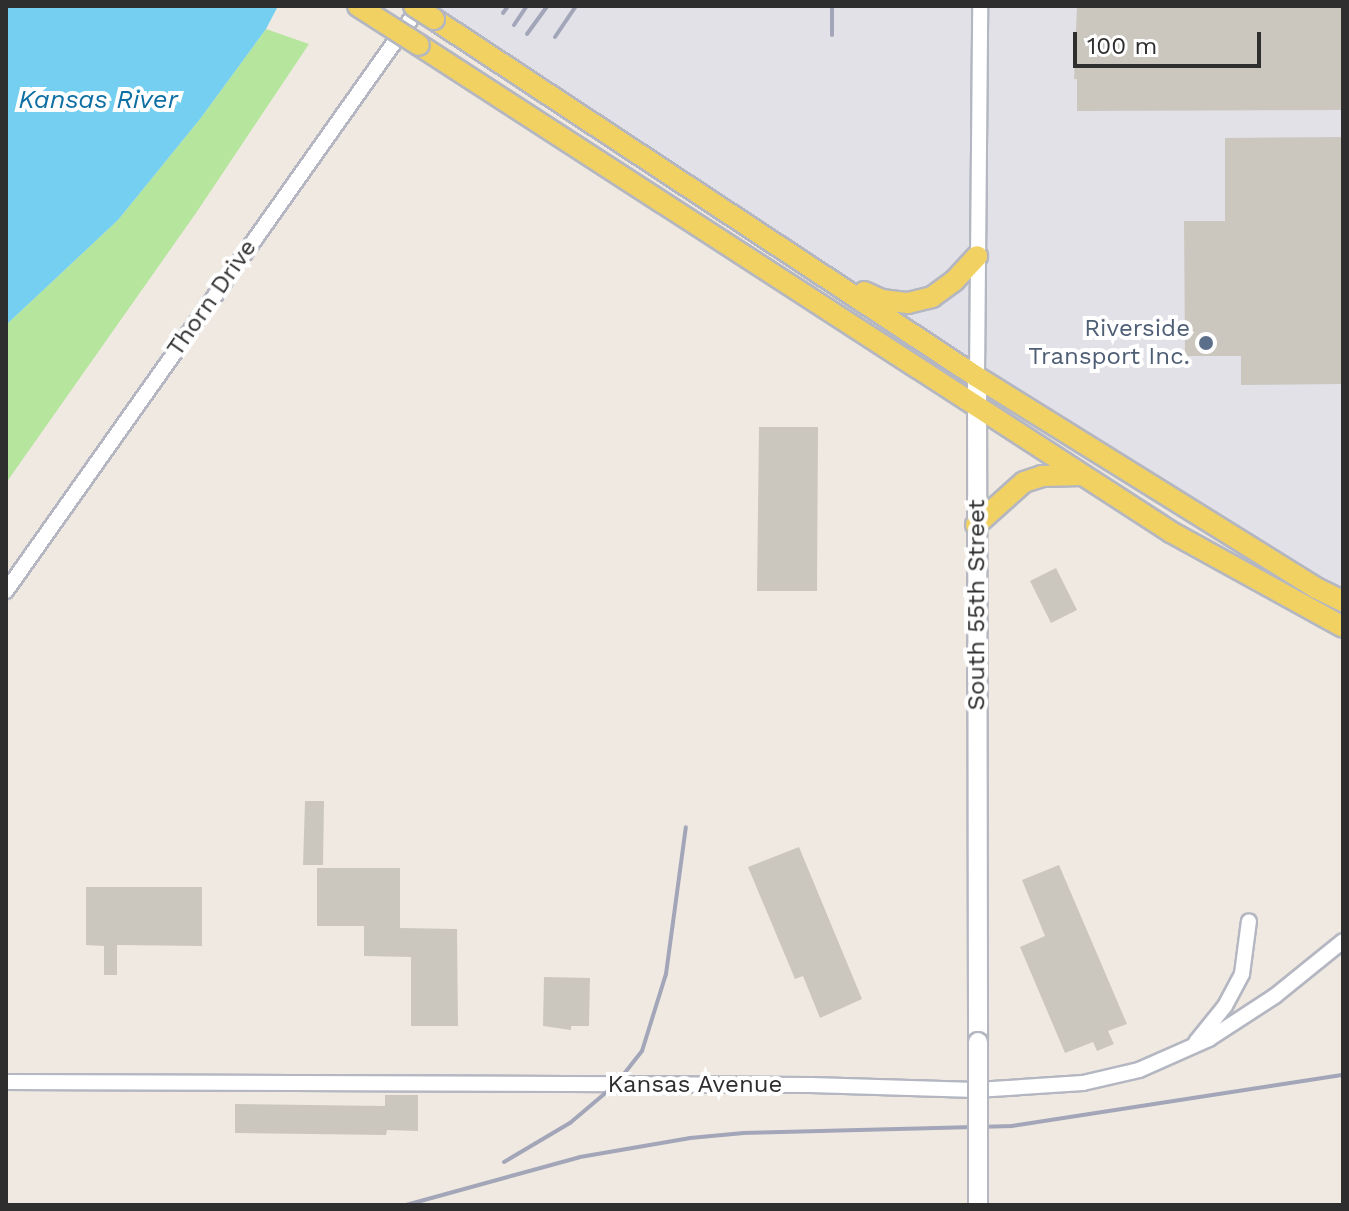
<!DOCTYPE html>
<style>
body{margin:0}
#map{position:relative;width:1349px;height:1211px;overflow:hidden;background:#efe9e1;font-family:"Work Sans",sans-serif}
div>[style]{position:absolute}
.industrial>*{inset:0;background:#e3e1e8}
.green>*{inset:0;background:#b6e59e}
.water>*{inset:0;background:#75cff0}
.building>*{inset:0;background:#cbc7bf}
.roads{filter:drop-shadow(2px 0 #b4b7c1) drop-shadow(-2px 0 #b4b7c1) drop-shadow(0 2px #b4b7c1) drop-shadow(0 -2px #b4b7c1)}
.street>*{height:14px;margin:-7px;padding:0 7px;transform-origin:7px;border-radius:7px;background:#fff}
.secondary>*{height:18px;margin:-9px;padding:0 9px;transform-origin:9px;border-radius:9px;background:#fff}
.primary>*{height:20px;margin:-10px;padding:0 10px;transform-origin:10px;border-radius:10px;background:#f2d163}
.rail>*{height:4px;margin:-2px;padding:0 2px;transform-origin:2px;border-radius:2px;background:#a3a6b8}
.bridges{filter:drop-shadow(2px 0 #b4b7c1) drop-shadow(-2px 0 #b4b7c1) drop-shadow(0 2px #b4b7c1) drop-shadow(0 -2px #b4b7c1)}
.secondary-bridge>*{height:18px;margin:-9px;padding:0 9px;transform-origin:9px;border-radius:9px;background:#fff}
.primary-bridge>*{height:20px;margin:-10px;padding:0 10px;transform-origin:10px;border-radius:10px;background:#f2d163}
.dots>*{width:22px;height:22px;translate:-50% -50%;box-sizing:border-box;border:4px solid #fff;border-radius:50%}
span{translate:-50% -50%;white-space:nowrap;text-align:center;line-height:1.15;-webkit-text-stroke:8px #fff;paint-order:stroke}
.street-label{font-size:24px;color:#2e2e2e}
.service-label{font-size:24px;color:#4e5e75}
.right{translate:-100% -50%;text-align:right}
.water-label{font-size:26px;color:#0d6fa3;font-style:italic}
.frame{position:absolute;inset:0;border:8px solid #2e2e2e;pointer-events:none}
.scale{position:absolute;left:1073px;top:32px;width:188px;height:36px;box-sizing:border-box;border:4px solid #2e2e2e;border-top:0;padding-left:10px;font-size:24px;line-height:28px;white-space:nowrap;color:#2e2e2e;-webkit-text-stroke:6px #fff;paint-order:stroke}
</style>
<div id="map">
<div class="industrial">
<div style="clip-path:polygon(440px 6px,1343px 6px,1343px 601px,434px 19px)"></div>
</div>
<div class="green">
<div style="clip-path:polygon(266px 29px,309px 44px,196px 213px,6px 483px,6px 325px,118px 220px,200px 119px)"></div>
</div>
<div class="water">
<div style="clip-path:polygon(6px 6px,278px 6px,266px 29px,200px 119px,118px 220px,6px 325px)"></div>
</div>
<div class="building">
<div style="clip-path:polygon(1077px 6px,1343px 6px,1343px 110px,1077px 111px,1077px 79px,1074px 79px)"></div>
<div style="clip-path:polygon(1343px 137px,1343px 384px,1241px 385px,1241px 356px,1185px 356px,1184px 221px,1225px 221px,1225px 138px)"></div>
<div style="clip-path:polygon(759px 427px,818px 427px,817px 591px,757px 591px)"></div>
<div style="clip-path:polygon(1056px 568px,1077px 610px,1051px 623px,1030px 581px)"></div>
<div style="clip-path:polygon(305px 801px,324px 801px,323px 865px,303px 865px)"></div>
<div style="clip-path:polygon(799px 847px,862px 999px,820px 1018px,803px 976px,795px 979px,748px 867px)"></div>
<div style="clip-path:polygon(1059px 865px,1127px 1024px,1108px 1031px,1114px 1044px,1097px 1051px,1093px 1042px,1065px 1053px,1020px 947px,1045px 936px,1022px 880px)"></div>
<div style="clip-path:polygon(317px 868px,400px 868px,400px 928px,457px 929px,458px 1026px,411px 1026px,411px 957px,364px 956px,364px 926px,317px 926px)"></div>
<div style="clip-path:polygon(86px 887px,202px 887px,202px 946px,117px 945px,117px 975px,104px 975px,104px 946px,86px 945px)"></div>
<div style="clip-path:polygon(544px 977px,590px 978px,589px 1026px,571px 1026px,571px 1030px,543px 1026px)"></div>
<div style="clip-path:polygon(385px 1095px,418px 1095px,418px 1131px,387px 1130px,386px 1135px,235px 1133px,235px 1104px,385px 1106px)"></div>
</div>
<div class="roads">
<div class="street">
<div style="left:977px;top:377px;width:371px;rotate:-89.5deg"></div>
<div style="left:6px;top:591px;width:717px;rotate:-54.71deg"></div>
<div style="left:1196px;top:1042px;width:46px;rotate:-51.1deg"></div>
<div style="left:1225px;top:1006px;width:36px;rotate:-62deg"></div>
<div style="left:1242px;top:974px;width:53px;rotate:-82.5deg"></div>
<div style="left:6px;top:1082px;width:805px;rotate:0.21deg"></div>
<div style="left:811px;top:1085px;width:165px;rotate:1.7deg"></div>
<div style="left:976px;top:1090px;width:107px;rotate:-3.7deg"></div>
<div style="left:1083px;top:1083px;width:57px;rotate:-13.1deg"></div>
<div style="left:1139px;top:1070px;width:77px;rotate:-23.9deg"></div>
<div style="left:1209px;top:1039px;width:79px;rotate:-33.1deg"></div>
<div style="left:1275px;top:996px;width:87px;rotate:-39deg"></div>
</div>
<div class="secondary">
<div style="left:977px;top:377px;width:665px;rotate:89.91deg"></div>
</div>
<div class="primary">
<div style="left:434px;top:19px;width:650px;rotate:33.4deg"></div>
<div style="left:977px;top:377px;width:399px;rotate:31.9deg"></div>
<div style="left:1316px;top:588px;width:30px;rotate:26deg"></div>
<div style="left:419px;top:45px;width:896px;rotate:32.93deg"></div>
<div style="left:1171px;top:532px;width:196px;rotate:28.9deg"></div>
<div style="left:864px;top:292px;width:20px;rotate:24deg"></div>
<div style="left:882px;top:300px;width:26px;rotate:7deg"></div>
<div style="left:908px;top:303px;width:25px;rotate:-14deg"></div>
<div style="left:932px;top:297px;width:27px;rotate:-36deg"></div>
<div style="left:954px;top:281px;width:34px;rotate:-47deg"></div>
<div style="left:976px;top:525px;width:64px;rotate:-41.9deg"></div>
<div style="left:1024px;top:482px;width:19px;rotate:-18deg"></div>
<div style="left:1042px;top:476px;width:40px;rotate:-1.4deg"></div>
</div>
</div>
<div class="rail">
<div style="left:832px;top:6px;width:29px;rotate:90deg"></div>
<div style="left:503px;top:13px;width:9px;rotate:-54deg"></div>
<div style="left:514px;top:25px;width:23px;rotate:-56deg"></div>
<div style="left:527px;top:34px;width:34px;rotate:-54deg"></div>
<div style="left:555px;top:37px;width:37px;rotate:-56deg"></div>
<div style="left:504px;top:1162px;width:77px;rotate:-30.6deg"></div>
<div style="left:570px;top:1123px;width:60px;rotate:-40.3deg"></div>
<div style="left:616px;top:1084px;width:42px;rotate:-51.8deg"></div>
<div style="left:642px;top:1051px;width:81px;rotate:-72.7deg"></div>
<div style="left:666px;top:974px;width:148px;rotate:-82.3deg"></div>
<div style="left:406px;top:1205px;width:180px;rotate:-15.4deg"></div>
<div style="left:580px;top:1157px;width:112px;rotate:-9.8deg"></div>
<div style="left:690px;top:1138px;width:54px;rotate:-5.3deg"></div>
<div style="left:744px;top:1133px;width:268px;rotate:-1.5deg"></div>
<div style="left:1012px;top:1126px;width:335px;rotate:-8.8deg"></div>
</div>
<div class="bridges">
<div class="secondary-bridge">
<div style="left:978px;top:1205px;width:163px;rotate:-90deg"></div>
</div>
<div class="primary-bridge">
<div style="left:358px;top:6px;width:72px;rotate:32.6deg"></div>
<div style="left:414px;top:6px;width:24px;rotate:33deg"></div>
</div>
</div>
<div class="dots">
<div style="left:1206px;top:343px;background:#5c6f8a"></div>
</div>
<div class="street-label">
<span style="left:212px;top:298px;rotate:-55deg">Thorn Drive</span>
<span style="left:977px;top:605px;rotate:-90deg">South 55th Street</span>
<span style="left:695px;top:1085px">Kansas Avenue</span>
</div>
<div class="service-label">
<span class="right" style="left:1190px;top:343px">Riverside<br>Transport Inc.</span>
</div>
<div class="water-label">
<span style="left:98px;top:100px">Kansas River</span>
</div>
<div class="frame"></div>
<div class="scale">100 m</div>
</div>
